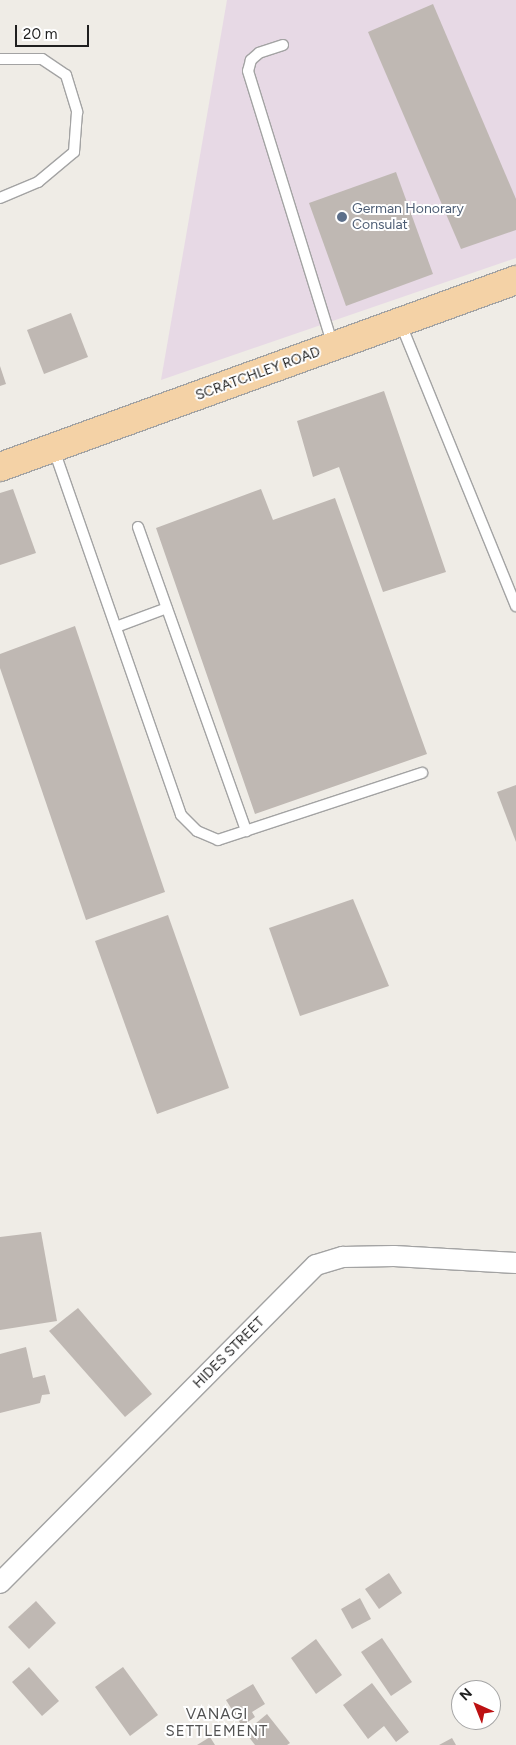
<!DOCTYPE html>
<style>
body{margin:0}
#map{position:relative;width:516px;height:1745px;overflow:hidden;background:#efece6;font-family:Figtree,sans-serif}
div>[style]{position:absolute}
.industrial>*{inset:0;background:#e7d9e5}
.building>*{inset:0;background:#bfb8b3}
.roads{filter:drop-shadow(1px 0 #a3a3a3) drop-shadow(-1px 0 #a3a3a3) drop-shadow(0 1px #a3a3a3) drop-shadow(0 -1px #a3a3a3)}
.lane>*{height:10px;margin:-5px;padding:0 5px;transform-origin:5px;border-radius:5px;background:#fff}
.street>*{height:20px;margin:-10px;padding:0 10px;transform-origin:10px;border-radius:10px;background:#fff}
.primary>*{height:28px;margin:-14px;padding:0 14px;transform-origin:14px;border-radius:14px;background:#f4d2a6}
.dots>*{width:14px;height:14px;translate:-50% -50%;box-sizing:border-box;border:2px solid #fff;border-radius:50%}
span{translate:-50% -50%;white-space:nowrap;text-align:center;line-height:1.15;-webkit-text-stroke:4px #fff;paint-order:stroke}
.service-label{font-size:14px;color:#4e5e75}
.left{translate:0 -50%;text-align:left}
.street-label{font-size:14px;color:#1f1f1f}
.neighbourhood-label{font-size:15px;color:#525252;letter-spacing:1px}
.north{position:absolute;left:451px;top:1680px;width:50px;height:50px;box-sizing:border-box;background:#fff;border:1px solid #a5a5a5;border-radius:50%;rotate:316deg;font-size:14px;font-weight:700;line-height:20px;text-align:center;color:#1f1f1f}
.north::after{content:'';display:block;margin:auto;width:18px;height:22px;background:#bd1112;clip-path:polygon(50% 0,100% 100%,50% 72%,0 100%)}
.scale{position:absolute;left:15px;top:25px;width:74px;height:22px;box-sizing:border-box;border:2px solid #1f1f1f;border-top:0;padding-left:6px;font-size:15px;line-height:18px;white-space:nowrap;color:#1f1f1f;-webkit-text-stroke:4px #fff;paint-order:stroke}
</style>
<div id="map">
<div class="industrial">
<div style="clip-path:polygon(227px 0,516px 0,516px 258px,161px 380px)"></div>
</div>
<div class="building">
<div style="clip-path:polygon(433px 4px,516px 199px,516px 230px,461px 249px,368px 32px)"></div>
<div style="clip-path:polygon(396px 172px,433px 274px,346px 306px,309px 203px)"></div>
<div style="clip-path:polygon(71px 313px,88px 357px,44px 374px,27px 330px)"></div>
<div style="clip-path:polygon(0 366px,6px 384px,0 386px)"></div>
<div style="clip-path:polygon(384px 391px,446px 572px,383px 592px,339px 467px,313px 477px,297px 421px)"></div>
<div style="clip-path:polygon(13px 489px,36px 553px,0 565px,0 493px)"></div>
<div style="clip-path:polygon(261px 489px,273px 520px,335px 498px,427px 754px,255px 814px,156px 528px)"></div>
<div style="clip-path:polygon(75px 626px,165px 892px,86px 920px,0 668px,0 654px)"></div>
<div style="clip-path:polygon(516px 785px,516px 842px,497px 792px)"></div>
<div style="clip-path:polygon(353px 899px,389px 986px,300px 1016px,269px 928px)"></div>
<div style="clip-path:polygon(168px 915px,229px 1088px,157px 1114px,95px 941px)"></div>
<div style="clip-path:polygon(41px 1232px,57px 1321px,0 1330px,0 1237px)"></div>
<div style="clip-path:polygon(78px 1308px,152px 1394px,125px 1417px,49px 1331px)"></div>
<div style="clip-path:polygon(26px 1347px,33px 1378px,45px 1375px,50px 1394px,42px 1395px,40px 1403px,0 1413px,0 1354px)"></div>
<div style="clip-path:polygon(389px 1573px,402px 1593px,379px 1609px,365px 1589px)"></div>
<div style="clip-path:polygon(360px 1598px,371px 1619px,352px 1629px,341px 1609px)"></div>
<div style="clip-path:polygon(36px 1601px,56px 1623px,29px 1649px,8px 1627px)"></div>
<div style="clip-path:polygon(382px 1638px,412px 1682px,391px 1696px,361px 1652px)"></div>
<div style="clip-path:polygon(316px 1639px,342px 1675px,316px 1694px,291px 1658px)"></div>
<div style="clip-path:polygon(29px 1667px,59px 1701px,42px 1716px,12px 1682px)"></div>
<div style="clip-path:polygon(123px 1667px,158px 1715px,130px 1736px,95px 1687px)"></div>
<div style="clip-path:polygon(372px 1683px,409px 1732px,396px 1742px,384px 1726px,368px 1739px,343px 1705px)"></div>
<div style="clip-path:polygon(253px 1684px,265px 1704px,252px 1712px,255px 1717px,242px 1726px,226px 1700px)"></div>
<div style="clip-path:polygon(267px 1714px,290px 1743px,287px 1745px,255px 1745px,245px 1732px)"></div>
<div style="clip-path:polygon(210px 1737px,215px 1745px,197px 1745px)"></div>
<div style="clip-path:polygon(452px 1738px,456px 1745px,439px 1745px)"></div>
</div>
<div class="roads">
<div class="lane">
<div style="left:283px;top:45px;width:25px;rotate:162deg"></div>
<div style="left:259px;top:53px;width:11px;rotate:139deg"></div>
<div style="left:251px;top:60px;width:11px;rotate:105deg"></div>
<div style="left:248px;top:71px;width:287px;rotate:72.8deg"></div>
<div style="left:0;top:59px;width:42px"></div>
<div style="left:42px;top:59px;width:29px;rotate:34deg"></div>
<div style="left:66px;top:75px;width:39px;rotate:73deg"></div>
<div style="left:77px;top:112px;width:40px;rotate:94.3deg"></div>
<div style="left:74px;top:152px;width:47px;rotate:140.2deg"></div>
<div style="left:38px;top:182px;width:41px;rotate:157.2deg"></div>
<div style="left:400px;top:322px;width:307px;rotate:67.8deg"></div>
<div style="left:54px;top:450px;width:386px;rotate:70.8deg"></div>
<div style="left:181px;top:815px;width:23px;rotate:45deg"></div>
<div style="left:197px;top:831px;width:23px;rotate:23deg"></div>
<div style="left:218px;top:840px;width:215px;rotate:-18.2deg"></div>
<div style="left:138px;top:527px;width:323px;rotate:70.4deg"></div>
<div style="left:116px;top:627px;width:54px;rotate:-20.4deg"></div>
</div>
<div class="street">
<div style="left:0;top:1583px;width:448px;rotate:-45.2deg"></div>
<div style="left:316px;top:1265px;width:28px;rotate:-17deg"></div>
<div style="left:343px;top:1257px;width:51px;rotate:-1.1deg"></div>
<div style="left:394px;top:1256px;width:122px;rotate:3.3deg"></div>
</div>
<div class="primary">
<div style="left:0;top:467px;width:549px;rotate:-19.92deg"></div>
</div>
</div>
<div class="dots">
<div style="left:342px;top:217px;background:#5c6f8a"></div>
</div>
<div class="service-label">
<span class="left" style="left:352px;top:217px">German Honorary<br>Consulat</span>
</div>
<div class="street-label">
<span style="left:258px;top:374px;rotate:-20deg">SCRATCHLEY ROAD</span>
<span style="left:229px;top:1353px;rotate:-45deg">HIDES STREET</span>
</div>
<div class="neighbourhood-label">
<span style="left:217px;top:1723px">VANAGI<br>SETTLEMENT</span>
</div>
<div class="north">N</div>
<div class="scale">20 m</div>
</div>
